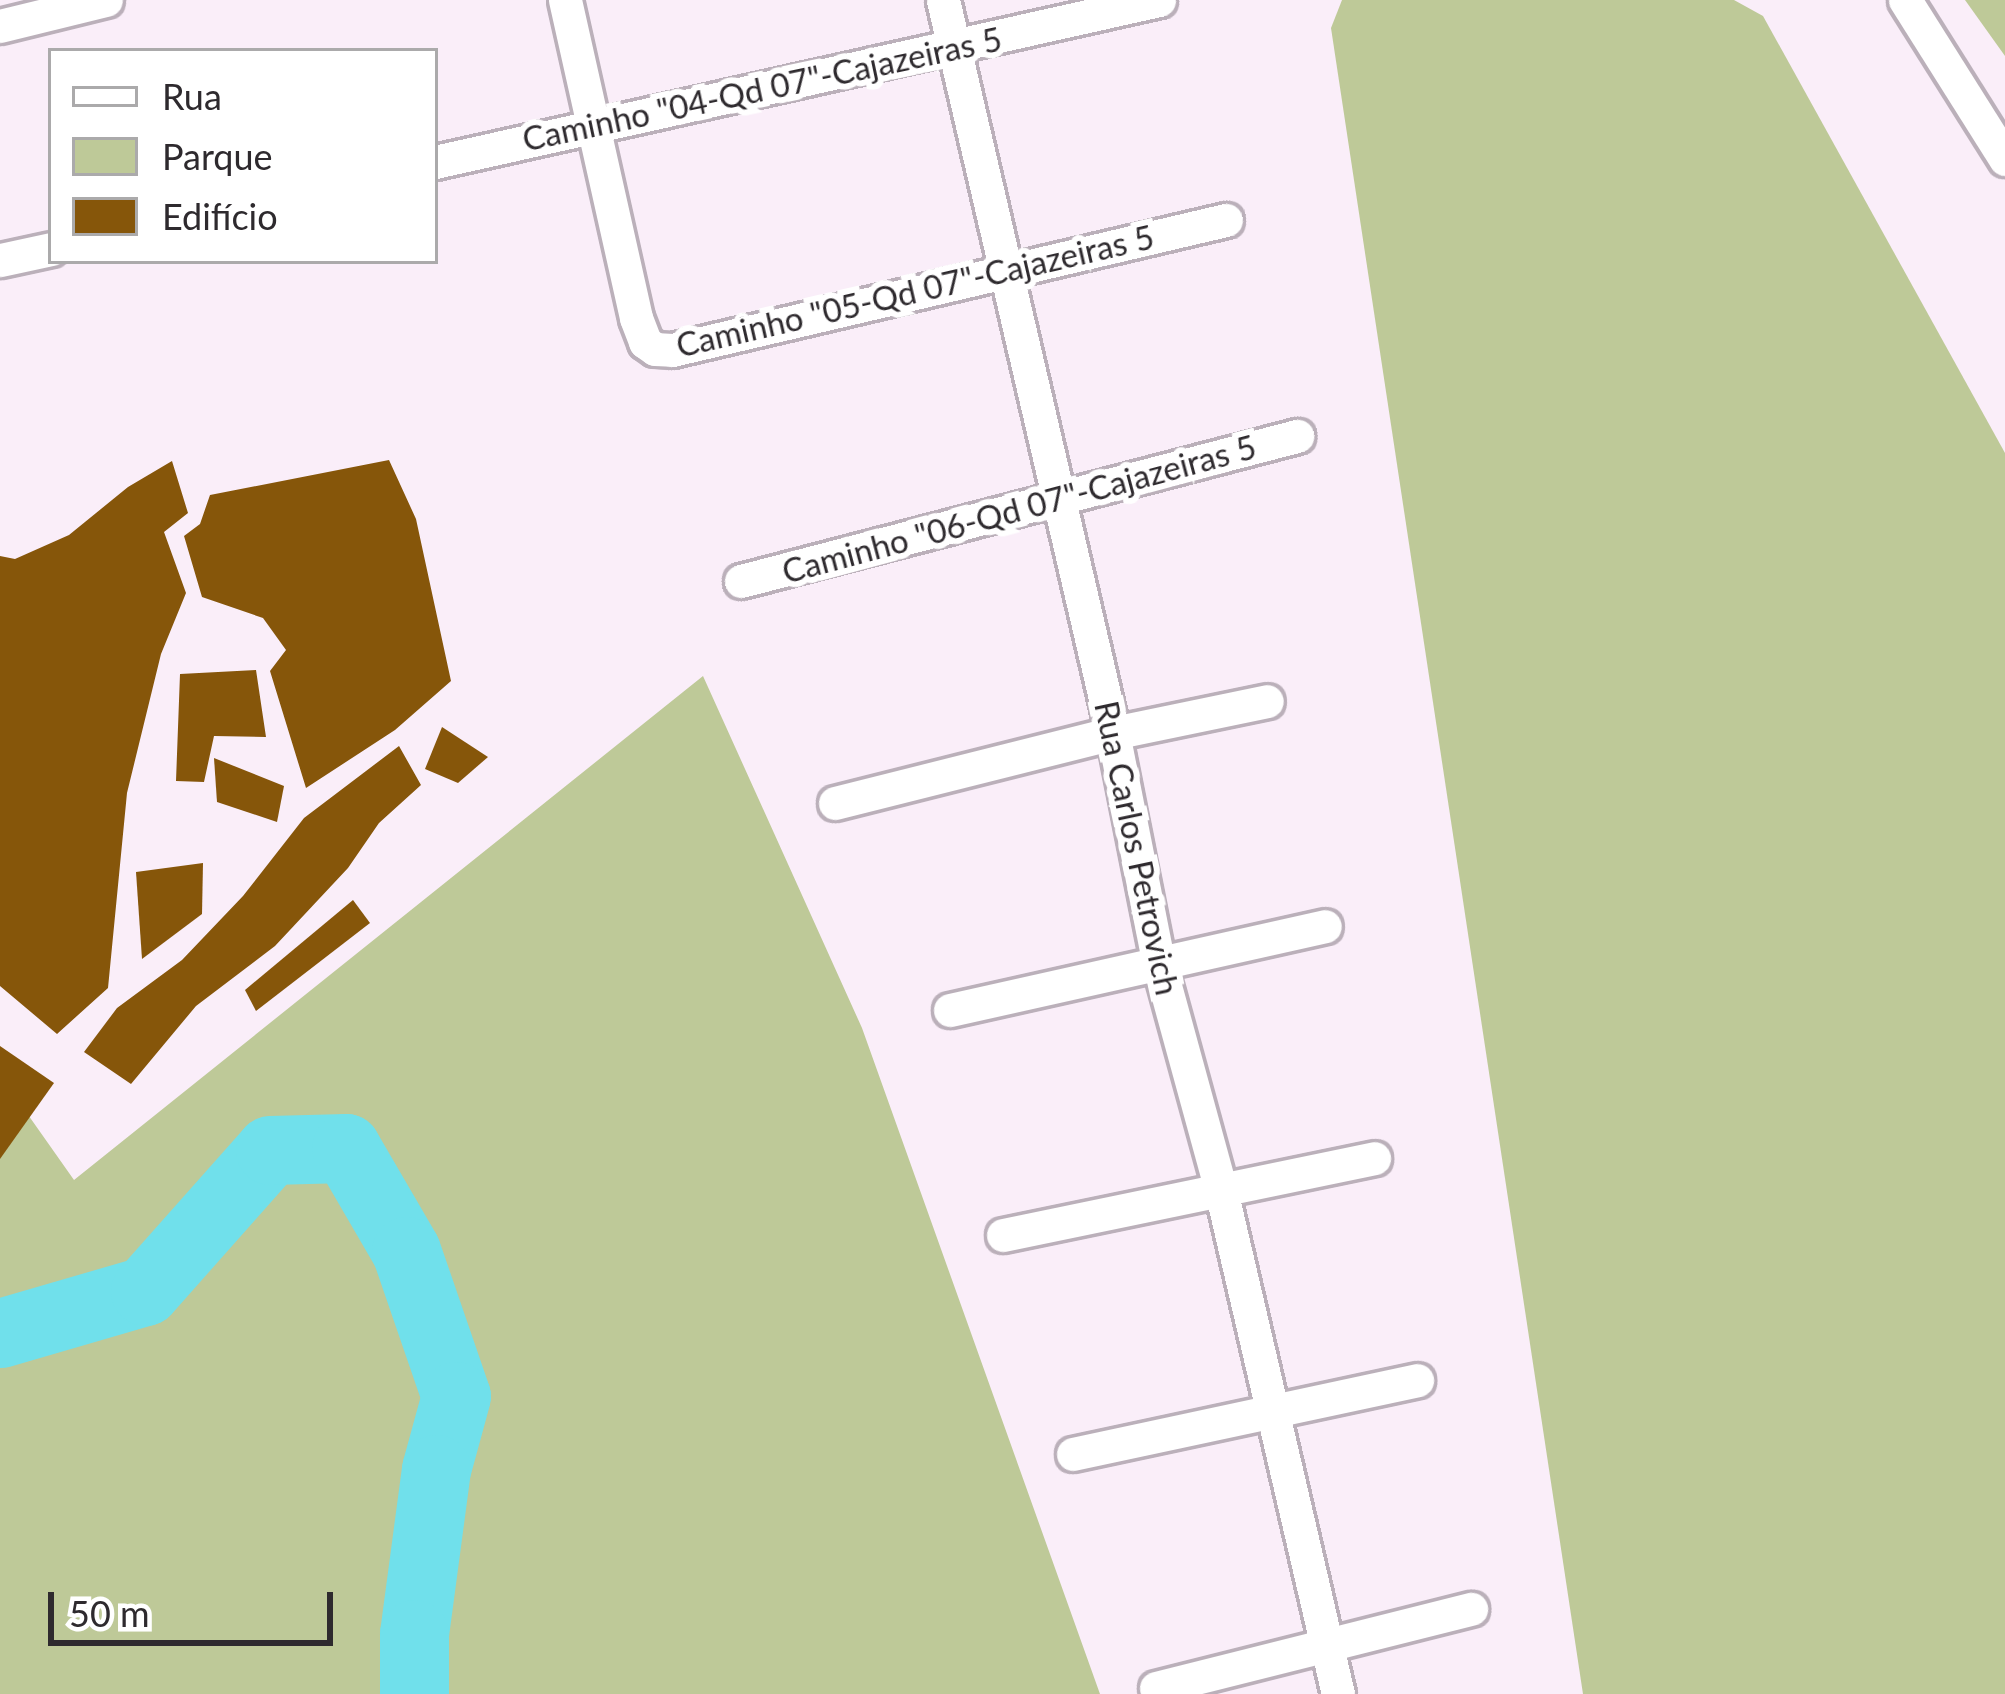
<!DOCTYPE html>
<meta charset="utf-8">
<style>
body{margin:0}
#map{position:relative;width:2005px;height:1694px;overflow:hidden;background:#faeef9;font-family:Lato,sans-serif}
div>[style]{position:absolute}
.green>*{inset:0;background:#bec998}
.river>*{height:69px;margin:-34.5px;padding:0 34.5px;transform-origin:34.5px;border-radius:34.5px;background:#70e0eb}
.building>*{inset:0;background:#86560a}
.roads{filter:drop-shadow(3px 0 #bbb0ba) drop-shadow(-3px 0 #bbb0ba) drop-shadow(0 3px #bbb0ba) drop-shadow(0 -3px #bbb0ba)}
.minor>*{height:33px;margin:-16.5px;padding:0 16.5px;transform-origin:16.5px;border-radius:16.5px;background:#fff}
span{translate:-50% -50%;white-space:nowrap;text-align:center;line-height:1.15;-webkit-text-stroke:12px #fff;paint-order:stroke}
.street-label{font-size:33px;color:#2e2a2e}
.legend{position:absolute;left:48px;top:48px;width:390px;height:216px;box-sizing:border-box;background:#fff;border:3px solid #abaaab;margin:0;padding:15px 21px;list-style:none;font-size:36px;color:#2e2a2e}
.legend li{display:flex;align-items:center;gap:24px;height:60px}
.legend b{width:60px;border:3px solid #abaaab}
.scale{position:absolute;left:48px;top:1592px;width:285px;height:54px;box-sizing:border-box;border:6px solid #2e2a2e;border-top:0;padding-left:15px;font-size:36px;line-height:42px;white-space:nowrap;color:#2e2a2e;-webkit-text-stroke:9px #fff;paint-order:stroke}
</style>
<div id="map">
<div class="green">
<div style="clip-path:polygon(1342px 0,1734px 0,1763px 16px,2005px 453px,2005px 1694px,1583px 1694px,1331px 28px)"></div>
<div style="clip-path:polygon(1965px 0,2005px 0,2005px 56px)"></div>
<div style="clip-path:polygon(703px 676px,862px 1028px,1100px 1694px,0 1694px,0 1075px,74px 1180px)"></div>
</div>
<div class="river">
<div style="left:0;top:1333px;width:151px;rotate:-16.2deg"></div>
<div style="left:145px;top:1291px;width:188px;rotate:-48.4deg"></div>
<div style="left:270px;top:1150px;width:76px;rotate:-1.5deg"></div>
<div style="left:346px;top:1148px;width:119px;rotate:59.8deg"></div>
<div style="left:406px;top:1251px;width:153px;rotate:71deg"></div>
<div style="left:456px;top:1396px;width:76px;rotate:105.3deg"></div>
<div style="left:436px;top:1469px;width:166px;rotate:97.6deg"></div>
<div style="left:414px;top:1634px;width:60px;rotate:90deg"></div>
</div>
<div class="building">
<div style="clip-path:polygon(389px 460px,416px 519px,451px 681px,395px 730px,306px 788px,270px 671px,286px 650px,263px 618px,202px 597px,184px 536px,200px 524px,210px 495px)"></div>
<div style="clip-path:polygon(172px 461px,188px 513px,164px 532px,186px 593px,161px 654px,127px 793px,108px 988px,57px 1034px,0 986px,0 556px,15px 559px,69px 535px,128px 487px)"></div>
<div style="clip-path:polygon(256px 670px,266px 737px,214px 736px,204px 782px,176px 781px,180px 674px)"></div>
<div style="clip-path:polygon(442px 727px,488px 757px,458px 783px,425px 769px)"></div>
<div style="clip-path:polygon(399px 746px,421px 785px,379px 823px,348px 868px,275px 946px,196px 1006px,131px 1084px,84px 1052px,117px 1008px,182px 960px,243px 896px,304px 818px)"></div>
<div style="clip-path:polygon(214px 758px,284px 786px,277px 822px,217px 802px)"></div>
<div style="clip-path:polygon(203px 863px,202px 914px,142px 959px,136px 872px)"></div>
<div style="clip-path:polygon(353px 900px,370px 923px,256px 1011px,245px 990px)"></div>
<div style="clip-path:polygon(0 1046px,54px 1083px,0 1159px)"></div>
</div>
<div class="roads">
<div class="minor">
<div style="left:565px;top:0;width:326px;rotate:77.4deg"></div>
<div style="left:636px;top:318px;width:26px;rotate:69deg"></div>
<div style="left:645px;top:342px;width:12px;rotate:35deg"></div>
<div style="left:655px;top:349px;width:17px;rotate:3deg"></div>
<div style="left:672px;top:350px;width:569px;rotate:-13.21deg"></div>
<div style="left:943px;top:0;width:752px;rotate:76.94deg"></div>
<div style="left:1113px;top:733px;width:231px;rotate:78.8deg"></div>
<div style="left:1158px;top:960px;width:238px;rotate:74.7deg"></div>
<div style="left:1221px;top:1190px;width:517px;rotate:76.93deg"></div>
<div style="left:1905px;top:0;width:188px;rotate:57.8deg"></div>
<div style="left:0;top:26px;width:109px;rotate:-13.8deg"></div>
<div style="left:435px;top:162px;width:742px;rotate:-12.61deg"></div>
<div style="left:0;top:260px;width:52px;rotate:-12.2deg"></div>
<div style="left:741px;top:581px;width:575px;rotate:-14.62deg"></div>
<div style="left:835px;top:803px;width:287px;rotate:-14.1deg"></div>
<div style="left:1113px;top:733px;width:157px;rotate:-11.7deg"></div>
<div style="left:950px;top:1010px;width:384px;rotate:-12.6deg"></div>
<div style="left:1003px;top:1235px;width:379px;rotate:-11.7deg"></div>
<div style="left:1073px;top:1454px;width:352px;rotate:-12.1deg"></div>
<div style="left:1156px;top:1688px;width:325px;rotate:-14.1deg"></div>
</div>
</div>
<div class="street-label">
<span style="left:762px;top:89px;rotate:-12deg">Caminho "04-Qd 07"-Cajazeiras 5</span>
<span style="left:915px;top:291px;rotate:-13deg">Caminho "05-Qd 07"-Cajazeiras 5</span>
<span style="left:1019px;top:509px;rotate:-15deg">Caminho "06-Qd 07"-Cajazeiras 5</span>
<span style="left:1137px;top:848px;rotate:78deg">Rua Carlos Petrovich</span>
</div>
<ul class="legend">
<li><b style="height:15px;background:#fff"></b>Rua</li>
<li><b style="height:33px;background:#bec998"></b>Parque</li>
<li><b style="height:33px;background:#86560a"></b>Edifício</li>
</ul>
<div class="scale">50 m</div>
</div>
